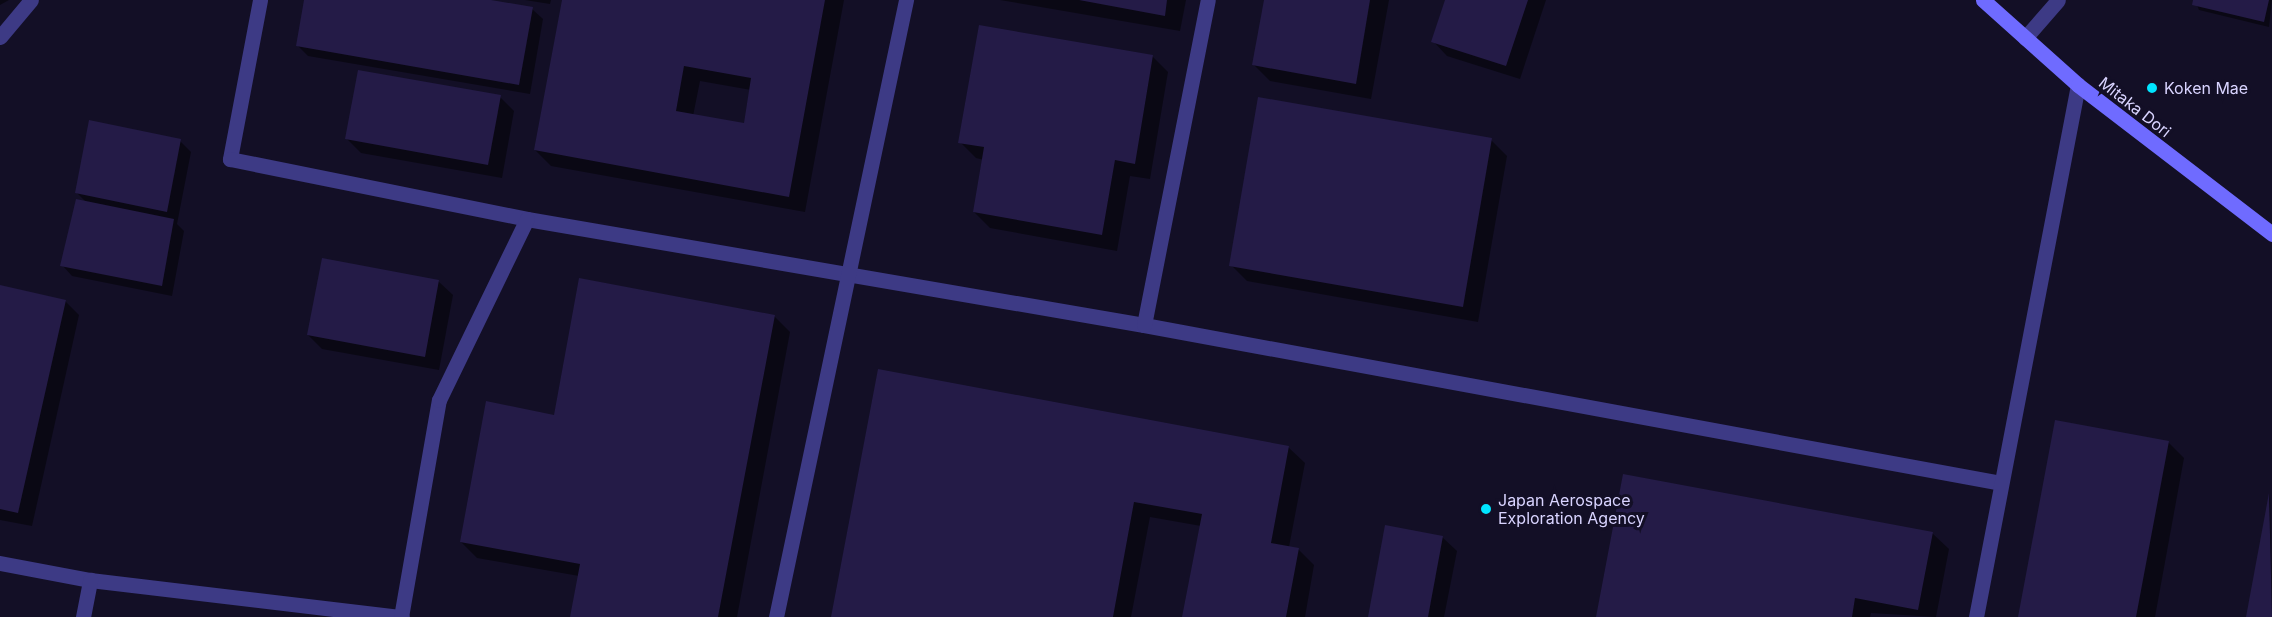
<!DOCTYPE html>
<style>
body{margin:0}
#map{position:relative;width:2272px;height:617px;overflow:hidden;background:#130f26;font-family:Inter,sans-serif}
div>[style]{position:absolute}
.shadow>*{inset:0;background:#0007}
.building>*{inset:0;background:#241b47}
.service>*{height:15px;margin:-7.5px;padding:0 7.5px;transform-origin:7.5px;border-radius:7.5px;background:#3d3a85}
.minor>*{height:15px;margin:-7.5px;padding:0 7.5px;transform-origin:7.5px;border-radius:7.5px;background:#3d3a85}
.secondary>*{height:15px;margin:-7.5px;padding:0 7.5px;transform-origin:7.5px;border-radius:7.5px;background:#6f6bff}
.dots>*{width:16px;height:16px;translate:-50% -50%;box-sizing:border-box;border:3px solid #130f26;border-radius:50%}
span{translate:-50% -50%;white-space:nowrap;text-align:center;line-height:1.15;-webkit-text-stroke:6px #130f26;paint-order:stroke}
.poi-label{font-size:16px;color:#d9d4ff}
.left{translate:0 -50%;text-align:left}
.street-label{font-size:16px;color:#d9d4ff}
</style>
<div id="map">
<div class="shadow">
<div style="clip-path:polygon(0 0,9px 0,0 5px)"></div>
<div style="clip-path:polygon(305px 0,482px 0,532px 9px,543px 19px,530px 94px,308px 56px,297px 45px)"></div>
<div style="clip-path:polygon(525px 0,551px 0,550px 4px)"></div>
<div style="clip-path:polygon(evenodd,563px 0,844px 0,805px 212px,551px 166px,535px 150px,563px 0,700px 81px,751px 90px,745px 125px,693px 116px,700px 81px)"></div>
<div style="clip-path:polygon(1000px 0,1186px 0,1180px 31px)"></div>
<div style="clip-path:polygon(1265px 0,1389px 0,1371px 99px,1270px 81px,1254px 65px)"></div>
<div style="clip-path:polygon(1446px 0,1546px 0,1520px 79px,1447px 56px,1433px 41px)"></div>
<div style="clip-path:polygon(2195px 0,2272px 0,2269px 27px,2199px 10px)"></div>
<div style="clip-path:polygon(1152px 56px,1168px 72px,1150px 179px,1130px 176px,1117px 251px,990px 228px,974px 212px,984px 160px,976px 158px,960px 142px)"></div>
<div style="clip-path:polygon(500px 97px,514px 111px,502px 178px,361px 153px,347px 139px)"></div>
<div style="clip-path:polygon(1491px 140px,1507px 156px,1478px 322px,1247px 281px,1231px 265px)"></div>
<div style="clip-path:polygon(180px 141px,191px 152px,177px 224px,184px 231px,172px 296px,72px 276px,62px 265px,87px 203px,76px 192px)"></div>
<div style="clip-path:polygon(438px 281px,453px 295px,439px 370px,322px 349px,308px 335px)"></div>
<div style="clip-path:polygon(0 287px,65px 301px,79px 315px,32px 526px,0 520px)"></div>
<div style="clip-path:polygon(774px 316px,790px 332px,737px 617px,571px 617px,579px 576px,477px 558px,461px 542px,555px 416px)"></div>
<div style="clip-path:polygon(879px 371px,1288px 447px,1305px 463px,1289px 547px,1298px 549px,1314px 565px,1305px 617px,1184px 617px,1201px 526px,1150px 517px,1131px 617px,833px 617px)"></div>
<div style="clip-path:polygon(2168px 442px,2184px 458px,2155px 617px,2020px 617px)"></div>
<div style="clip-path:polygon(2270px 495px,2272px 617px,2248px 617px)"></div>
<div style="clip-path:polygon(1932px 533px,1949px 549px,1936px 617px,1871px 613px,1870px 617px,1598px 617px)"></div>
<div style="clip-path:polygon(1442px 537px,1457px 551px,1444px 617px,1370px 617px)"></div>
</div>
<div class="building">
<div style="clip-path:polygon(304px 0,491px 0,533px 7px,519px 85px,296px 46px)"></div>
<div style="clip-path:polygon(evenodd,562px 0,825px 0,789px 197px,534px 150px,562px 0,684px 66px,751px 78px,744px 123px,676px 111px,684px 66px)"></div>
<div style="clip-path:polygon(1079px 0,1167px 0,1165px 16px)"></div>
<div style="clip-path:polygon(1264px 0,1370px 0,1356px 84px,1252px 65px)"></div>
<div style="clip-path:polygon(1445px 0,1528px 0,1506px 66px,1431px 42px)"></div>
<div style="clip-path:polygon(2193px 0,2269px 0,2264px 22px,2192px 5px)"></div>
<div style="clip-path:polygon(979px 25px,1153px 55px,1135px 164px,1115px 160px,1102px 235px,973px 212px,984px 147px,958px 143px)"></div>
<div style="clip-path:polygon(358px 70px,501px 95px,488px 165px,345px 139px)"></div>
<div style="clip-path:polygon(1258px 97px,1492px 138px,1463px 307px,1229px 266px)"></div>
<div style="clip-path:polygon(89px 120px,181px 139px,167px 212px,75px 193px)"></div>
<div style="clip-path:polygon(76px 199px,174px 219px,162px 286px,60px 266px)"></div>
<div style="clip-path:polygon(322px 258px,439px 280px,425px 357px,307px 335px)"></div>
<div style="clip-path:polygon(579px 278px,775px 315px,718px 617px,570px 617px,580px 564px,460px 542px,486px 401px,554px 415px)"></div>
<div style="clip-path:polygon(0 285px,66px 300px,18px 513px,0 509px)"></div>
<div style="clip-path:polygon(878px 369px,1289px 446px,1271px 543px,1299px 548px,1286px 617px,1182px 617px,1202px 514px,1134px 502px,1113px 617px,831px 617px)"></div>
<div style="clip-path:polygon(2055px 420px,2169px 441px,2136px 617px,2018px 617px)"></div>
<div style="clip-path:polygon(1623px 474px,1933px 532px,1918px 610px,1855px 598px,1852px 617px,1596px 617px)"></div>
<div style="clip-path:polygon(2269px 493px,2272px 617px,2246px 617px)"></div>
<div style="clip-path:polygon(1385px 525px,1443px 536px,1428px 617px,1368px 617px)"></div>
</div>
<div class="service">
<div style="left:260px;top:0;width:162px;rotate:100.7deg"></div>
<div style="left:230px;top:159px;width:303px;rotate:11.4deg"></div>
<div style="left:527px;top:219px;width:626px;rotate:9.75deg"></div>
<div style="left:1144px;top:325px;width:871px;rotate:10.45deg"></div>
<div style="left:1144px;top:325px;width:331px;rotate:-78.9deg"></div>
<div style="left:0;top:563px;width:92px;rotate:10.7deg"></div>
<div style="left:90px;top:580px;width:314px;rotate:6.8deg"></div>
<div style="left:83px;top:617px;width:38px;rotate:-79deg"></div>
<div style="left:401px;top:617px;width:220px;rotate:-80.1deg"></div>
<div style="left:439px;top:400px;width:201px;rotate:-64.1deg"></div>
<div style="left:776px;top:617px;width:631px;rotate:-78.1deg"></div>
<div style="left:1976px;top:617px;width:542px;rotate:-79.15deg"></div>
</div>
<div class="minor">
<div style="left:0;top:37px;width:48px;rotate:-50deg"></div>
<div style="left:2025px;top:38px;width:50px;rotate:-49deg"></div>
</div>
<div class="secondary">
<div style="left:1983px;top:0;width:127px;rotate:41.8deg"></div>
<div style="left:2078px;top:85px;width:245px;rotate:37.5deg"></div>
</div>
<div class="dots">
<div style="left:2152px;top:88px;background:#00e5ff"></div>
<div style="left:1486px;top:509px;background:#00e5ff"></div>
</div>
<div class="poi-label">
<span class="left" style="left:2164px;top:88px">Koken Mae</span>
<span class="left" style="left:1498px;top:509px">Japan Aerospace<br>Exploration Agency</span>
</div>
<div class="street-label">
<span style="left:2135px;top:107px;rotate:38deg">Mitaka Dori</span>
</div>
</div>
